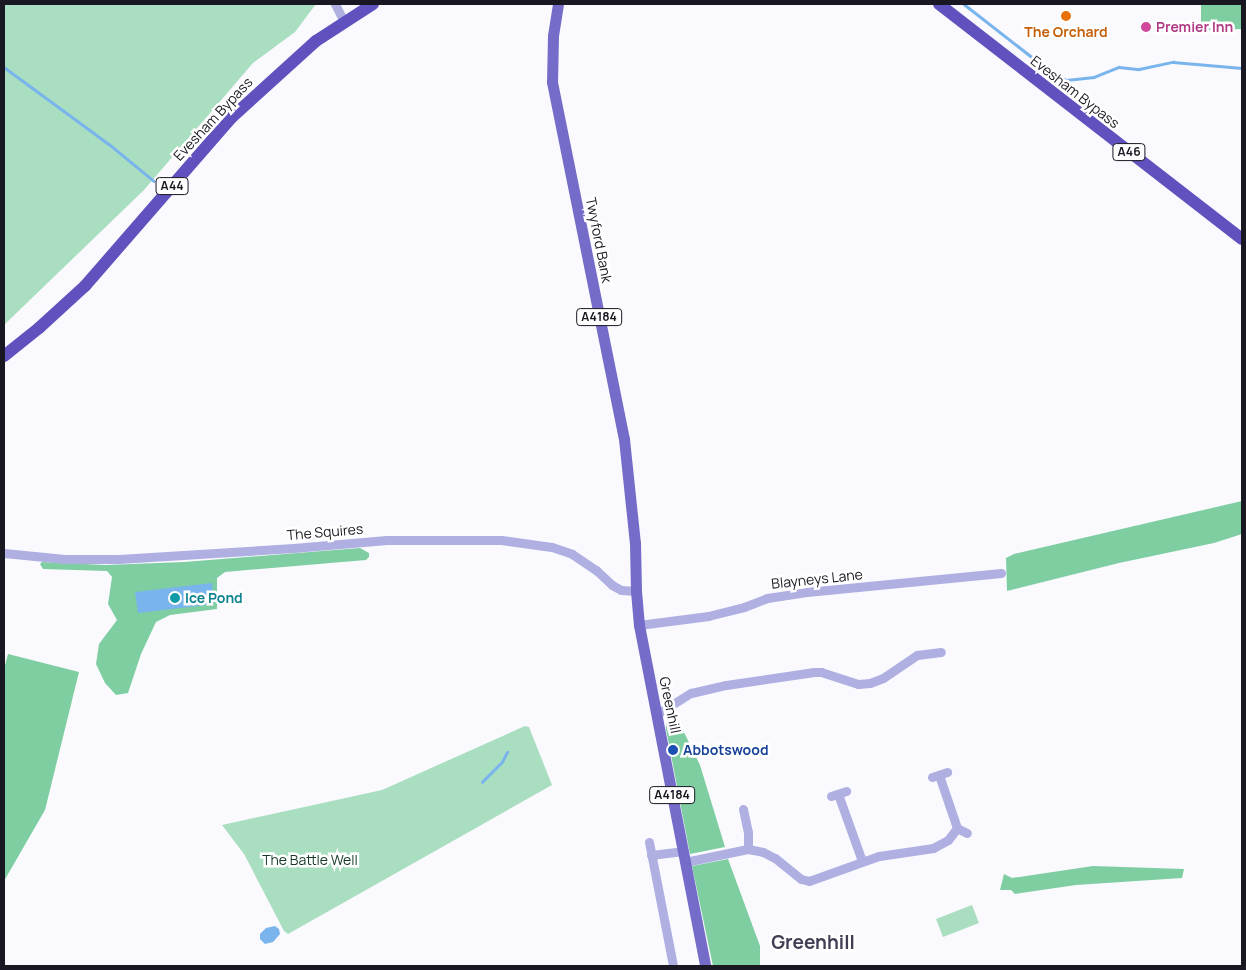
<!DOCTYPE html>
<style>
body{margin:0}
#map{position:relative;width:1246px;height:970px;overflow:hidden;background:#faf9fe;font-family:Manrope,sans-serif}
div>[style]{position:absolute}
.green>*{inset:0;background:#aadec0}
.forest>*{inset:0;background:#7ecea2}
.water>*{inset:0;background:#79b4ec}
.stream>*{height:2.5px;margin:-1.25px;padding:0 1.25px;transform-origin:1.25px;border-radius:1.25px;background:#79b4ec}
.minor>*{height:9px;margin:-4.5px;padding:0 4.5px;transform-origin:4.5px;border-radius:4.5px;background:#afafe2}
.major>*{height:11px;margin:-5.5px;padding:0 5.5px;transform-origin:5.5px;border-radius:5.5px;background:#746cc8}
.highway>*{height:12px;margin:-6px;padding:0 6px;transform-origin:6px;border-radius:6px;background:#6052be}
.dots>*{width:14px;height:14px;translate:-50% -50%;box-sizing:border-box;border:2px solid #fff;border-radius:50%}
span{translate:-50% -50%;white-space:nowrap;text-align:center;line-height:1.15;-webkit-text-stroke:5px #fff;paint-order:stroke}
.shield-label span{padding:1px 4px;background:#fff;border:1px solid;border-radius:4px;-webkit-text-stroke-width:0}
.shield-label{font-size:12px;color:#191721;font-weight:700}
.hotel-label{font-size:14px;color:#b23c85;font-weight:700}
.left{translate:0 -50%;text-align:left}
.food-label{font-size:14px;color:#c56008;font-weight:700}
.street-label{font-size:14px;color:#191721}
.culture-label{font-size:14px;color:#0d838f;font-weight:700}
.transit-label{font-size:14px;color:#164399;font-weight:700}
.park-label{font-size:14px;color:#173a28}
.district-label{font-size:19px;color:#413d52;font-weight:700}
.frame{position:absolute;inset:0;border:5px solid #191721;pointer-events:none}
</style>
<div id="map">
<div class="green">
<div style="clip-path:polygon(4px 4px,316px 4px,295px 32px,253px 63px,144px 190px,4px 325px)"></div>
<div style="clip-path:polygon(525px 726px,529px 727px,552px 785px,288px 934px,284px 931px,244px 854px,222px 825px,382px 790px)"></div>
<div style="clip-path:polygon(972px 905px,979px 923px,943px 937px,936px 919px)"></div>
</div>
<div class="forest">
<div style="clip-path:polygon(1201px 4px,1242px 4px,1242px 29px,1209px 30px,1201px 22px)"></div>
<div style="clip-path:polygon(1242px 501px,1242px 534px,1214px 543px,1119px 563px,1007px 591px,1006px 558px,1014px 554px)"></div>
<div style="clip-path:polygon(360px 548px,369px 553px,369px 557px,366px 560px,225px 572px,217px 578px,217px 609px,170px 615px,156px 622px,141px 654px,128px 693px,116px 695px,105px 683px,96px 664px,99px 644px,117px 620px,108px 604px,112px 577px,107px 571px,43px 569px,40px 564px,42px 562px,106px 565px,184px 562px)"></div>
<div style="clip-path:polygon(8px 654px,79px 672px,45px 810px,4px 881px,4px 669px)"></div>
<div style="clip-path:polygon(672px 717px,677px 718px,700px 765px,725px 847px,690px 854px,666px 729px,666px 722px)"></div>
<div style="clip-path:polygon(728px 859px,760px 946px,760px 966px,713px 966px,692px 866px)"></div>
<div style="clip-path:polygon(1093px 866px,1184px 869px,1182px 878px,1076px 885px,1015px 894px,1011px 890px,1000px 890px,1004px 874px,1012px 878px)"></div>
</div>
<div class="water">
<div style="clip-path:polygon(212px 583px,214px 604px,138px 613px,135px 592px)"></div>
<div style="clip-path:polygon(275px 926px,279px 929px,280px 934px,273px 942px,265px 944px,260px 939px,260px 934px,266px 928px)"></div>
</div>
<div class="stream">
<div style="left:964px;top:4px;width:99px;rotate:38deg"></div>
<div style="left:1042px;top:65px;width:28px;rotate:32deg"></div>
<div style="left:1066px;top:80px;width:28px;rotate:-6deg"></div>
<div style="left:1094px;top:77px;width:27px;rotate:-22deg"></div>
<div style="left:1119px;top:67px;width:20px;rotate:6deg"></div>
<div style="left:1139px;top:69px;width:35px;rotate:-12deg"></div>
<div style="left:1173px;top:62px;width:69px;rotate:5deg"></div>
<div style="left:4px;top:67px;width:130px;rotate:36.3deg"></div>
<div style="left:109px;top:144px;width:58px;rotate:39.4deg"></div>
<div style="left:482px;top:782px;width:28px;rotate:-45deg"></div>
<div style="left:502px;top:762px;width:11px;rotate:-63deg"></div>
</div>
<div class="minor">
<div style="left:335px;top:4px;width:20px;rotate:63deg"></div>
<div style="left:4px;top:553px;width:61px;rotate:5.6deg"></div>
<div style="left:65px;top:559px;width:54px"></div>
<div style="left:119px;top:559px;width:175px;rotate:-3.6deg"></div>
<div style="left:294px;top:548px;width:93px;rotate:-4.9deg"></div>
<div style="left:387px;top:540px;width:114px"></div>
<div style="left:501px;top:540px;width:51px;rotate:7.8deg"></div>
<div style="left:552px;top:547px;width:21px;rotate:19deg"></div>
<div style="left:572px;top:554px;width:29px;rotate:34deg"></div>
<div style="left:596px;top:570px;width:22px;rotate:43deg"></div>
<div style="left:612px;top:585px;width:10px;rotate:29deg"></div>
<div style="left:621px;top:590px;width:15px;rotate:4deg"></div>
<div style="left:639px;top:625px;width:70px;rotate:-7.4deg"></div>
<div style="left:708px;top:616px;width:37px;rotate:-14deg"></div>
<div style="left:744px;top:607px;width:25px;rotate:-21deg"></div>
<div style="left:767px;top:598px;width:40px;rotate:-8.5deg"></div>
<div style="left:807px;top:592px;width:195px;rotate:-5.6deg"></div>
<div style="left:657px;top:714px;width:40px;rotate:-32deg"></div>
<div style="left:691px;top:693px;width:36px;rotate:-13deg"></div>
<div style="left:726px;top:685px;width:89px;rotate:-8.4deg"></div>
<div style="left:814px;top:672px;width:7px"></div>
<div style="left:821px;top:672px;width:39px;rotate:18deg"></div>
<div style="left:858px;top:684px;width:12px;rotate:-5deg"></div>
<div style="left:870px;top:683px;width:14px;rotate:-21deg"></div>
<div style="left:883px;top:678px;width:41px;rotate:-34.1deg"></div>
<div style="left:917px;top:655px;width:24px;rotate:-7deg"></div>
<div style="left:932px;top:777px;width:16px;rotate:-18deg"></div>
<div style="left:838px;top:794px;width:71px;rotate:70.3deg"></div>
<div style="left:831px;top:796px;width:16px;rotate:-18deg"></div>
<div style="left:743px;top:809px;width:24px;rotate:78deg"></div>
<div style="left:748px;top:832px;width:17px;rotate:90deg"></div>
<div style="left:957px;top:828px;width:11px;rotate:27deg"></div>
<div style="left:649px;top:842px;width:126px;rotate:79deg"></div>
<div style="left:651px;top:855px;width:32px;rotate:-7deg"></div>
<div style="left:685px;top:862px;width:64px;rotate:-11.7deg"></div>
<div style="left:748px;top:849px;width:15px;rotate:11deg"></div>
<div style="left:763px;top:852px;width:13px;rotate:27deg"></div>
<div style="left:775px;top:858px;width:33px;rotate:39deg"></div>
<div style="left:801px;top:879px;width:8px;rotate:14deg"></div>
<div style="left:809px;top:881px;width:74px;rotate:-19.7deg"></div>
<div style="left:879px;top:856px;width:55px;rotate:-8.4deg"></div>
<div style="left:933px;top:848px;width:17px;rotate:-28deg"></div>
<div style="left:948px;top:840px;width:15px;rotate:-53deg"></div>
<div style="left:957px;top:828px;width:56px;rotate:-108.8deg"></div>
</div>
<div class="major">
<div style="left:558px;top:4px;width:32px;rotate:99deg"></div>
<div style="left:553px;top:36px;width:46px;rotate:91.2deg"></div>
<div style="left:552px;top:82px;width:364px;rotate:78.6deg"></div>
<div style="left:624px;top:439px;width:105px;rotate:84deg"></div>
<div style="left:635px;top:543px;width:48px;rotate:88.8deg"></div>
<div style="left:636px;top:591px;width:34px;rotate:85deg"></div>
<div style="left:639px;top:625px;width:347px;rotate:79deg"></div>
</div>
<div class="highway">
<div style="left:939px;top:4px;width:383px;rotate:37.8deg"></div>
<div style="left:4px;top:356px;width:45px;rotate:-38.7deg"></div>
<div style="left:39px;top:328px;width:62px;rotate:-42.4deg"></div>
<div style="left:85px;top:286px;width:223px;rotate:-49deg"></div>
<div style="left:231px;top:118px;width:115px;rotate:-42.2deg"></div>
<div style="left:316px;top:41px;width:68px;rotate:-33deg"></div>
</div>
<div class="dots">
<div style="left:1066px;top:16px;background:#e8710a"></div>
<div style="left:1146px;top:27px;background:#d1479c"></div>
<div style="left:175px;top:598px;background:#0f9aa8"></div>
<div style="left:673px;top:750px;background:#1a4fb4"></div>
</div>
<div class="shield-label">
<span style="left:1129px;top:152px">A46</span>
<span style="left:172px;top:186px">A44</span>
<span style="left:599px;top:317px">A4184</span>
<span style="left:672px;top:795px">A4184</span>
</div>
<div class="hotel-label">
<span class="left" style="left:1156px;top:27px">Premier Inn</span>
</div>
<div class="food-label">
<span style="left:1066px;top:32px">The Orchard</span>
</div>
<div class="street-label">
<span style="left:1075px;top:92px;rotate:38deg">Evesham Bypass</span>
<span style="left:213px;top:119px;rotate:-47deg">Evesham Bypass</span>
<span style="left:599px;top:240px;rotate:79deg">Twyford Bank</span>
<span style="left:325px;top:532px;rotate:-5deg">The Squires</span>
<span style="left:817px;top:579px;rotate:-6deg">Blayneys Lane</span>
<span style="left:670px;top:705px;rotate:78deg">Greenhill</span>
</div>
<div class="culture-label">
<span class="left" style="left:185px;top:598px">Ice Pond</span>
</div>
<div class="transit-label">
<span class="left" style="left:683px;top:750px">Abbotswood</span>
</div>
<div class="park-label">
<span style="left:310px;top:860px">The Battle Well</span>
</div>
<div class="district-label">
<span style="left:813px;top:943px">Greenhill</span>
</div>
<div class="frame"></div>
</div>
